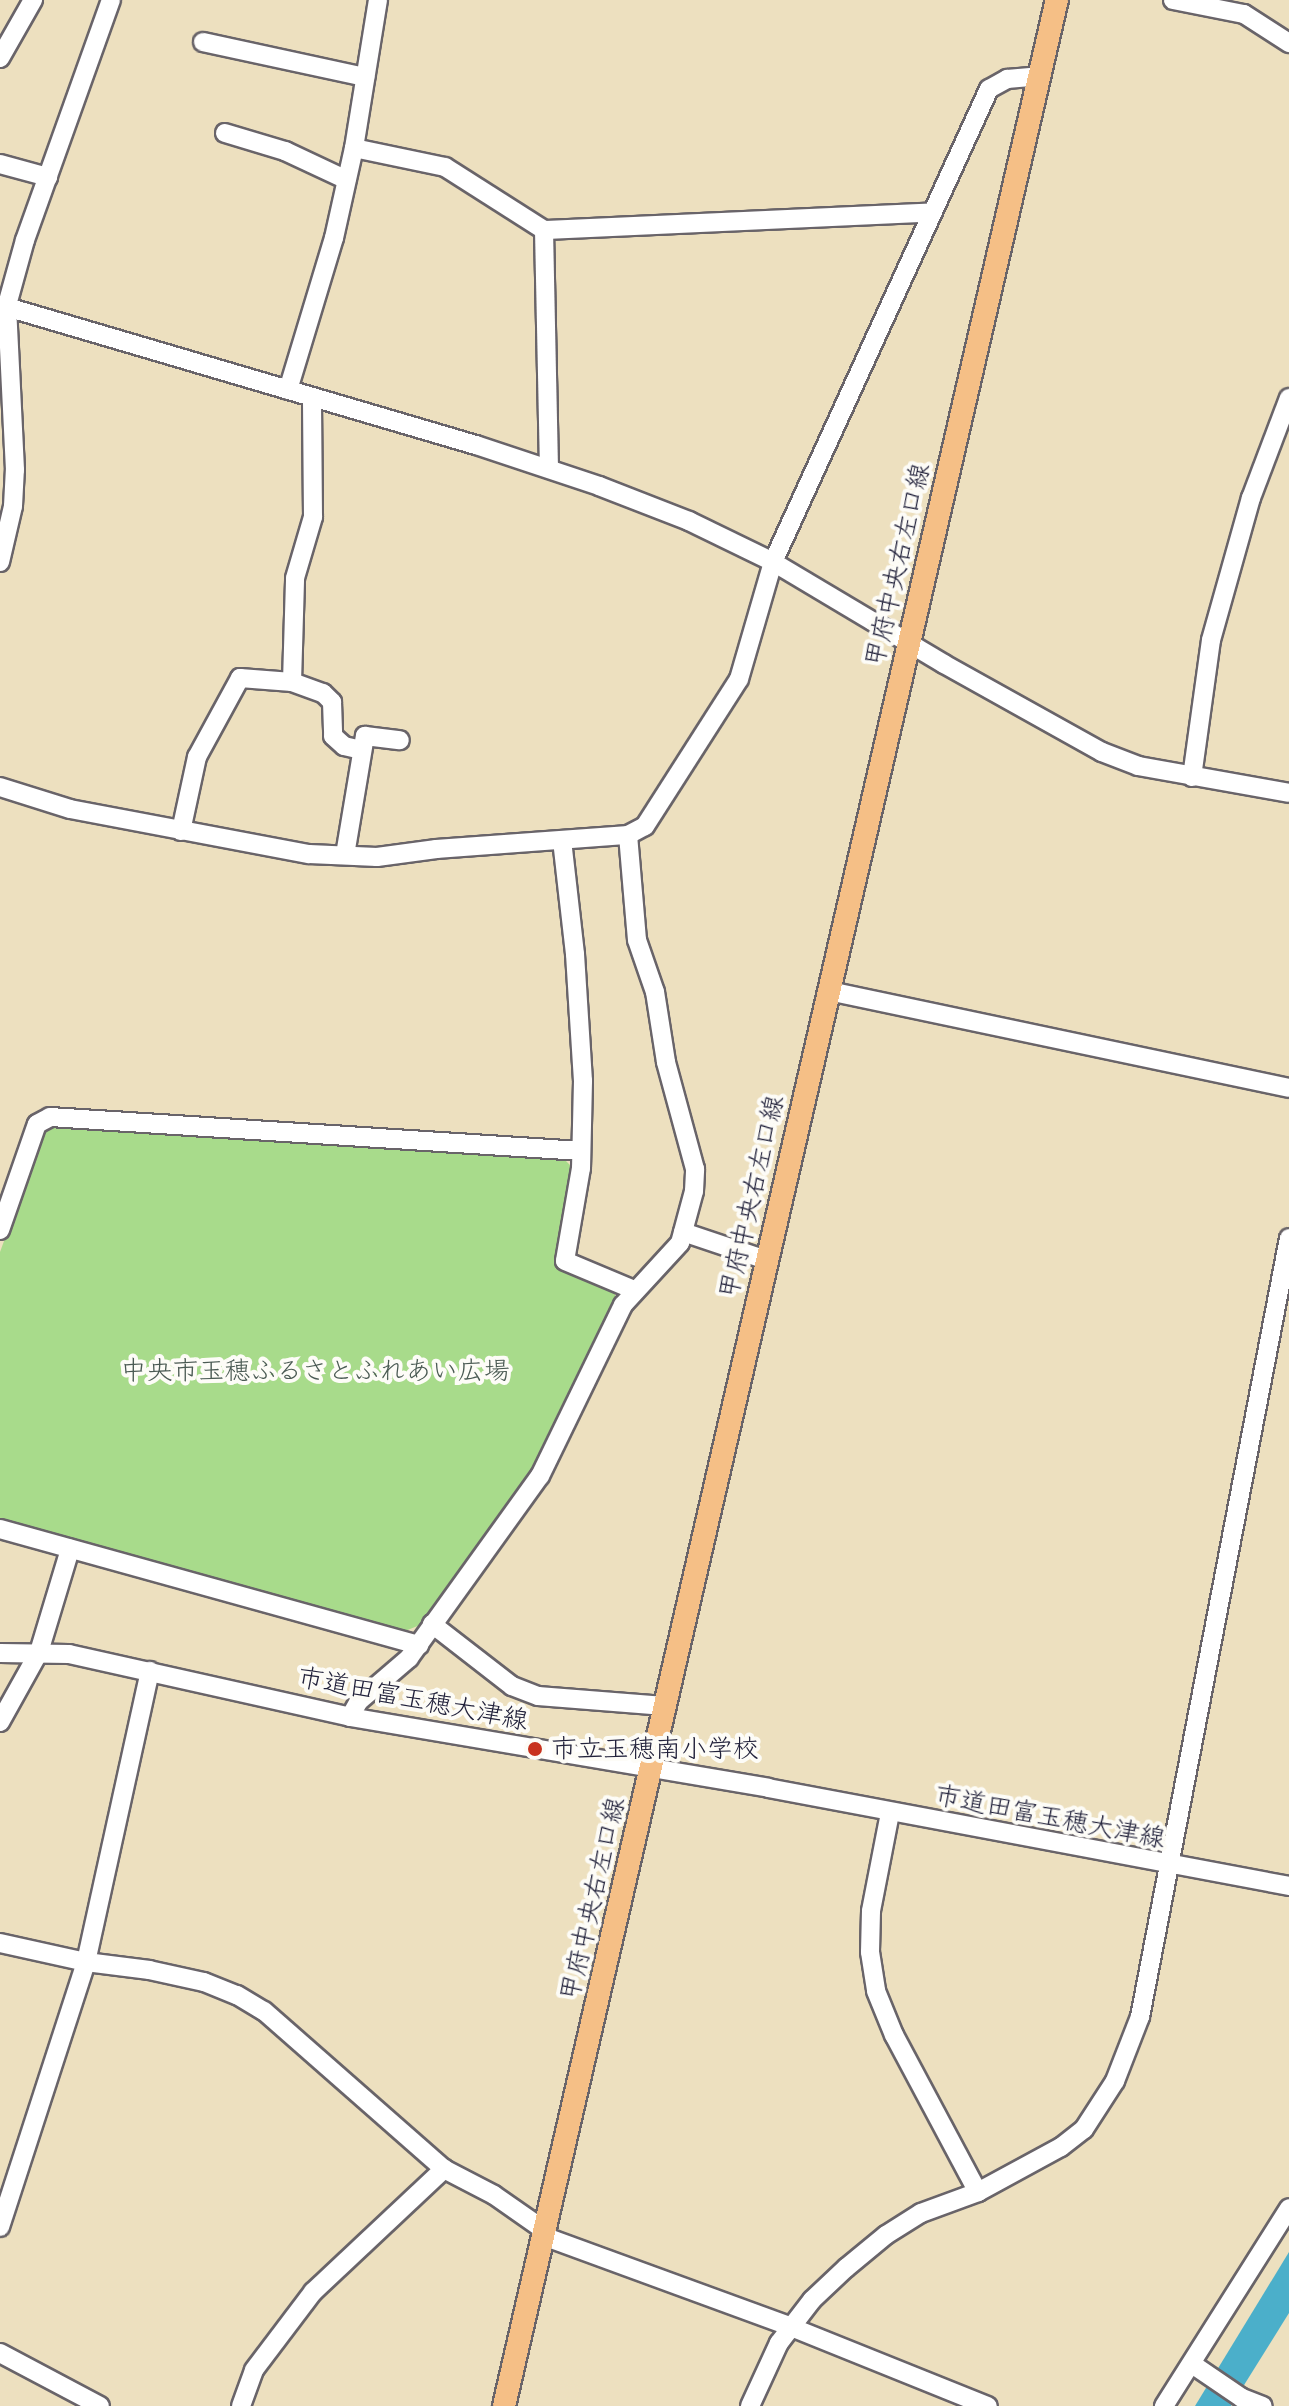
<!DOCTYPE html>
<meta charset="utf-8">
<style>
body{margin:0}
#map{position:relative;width:1289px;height:2406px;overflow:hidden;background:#ede0bf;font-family:Itim,"Klee One",sans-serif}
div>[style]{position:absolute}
.green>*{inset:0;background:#a8db8b}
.water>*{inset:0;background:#4bafca}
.roads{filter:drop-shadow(2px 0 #696469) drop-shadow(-2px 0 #696469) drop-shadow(0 2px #696469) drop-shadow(0 -2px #696469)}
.minor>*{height:18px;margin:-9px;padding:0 9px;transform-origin:9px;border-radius:9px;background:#fff}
.major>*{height:22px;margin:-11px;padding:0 11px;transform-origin:11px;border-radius:11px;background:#f5bf86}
.dots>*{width:22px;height:22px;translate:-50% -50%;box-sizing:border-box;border:4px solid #fdfcf7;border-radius:50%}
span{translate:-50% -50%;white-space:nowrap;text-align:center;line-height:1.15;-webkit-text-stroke:8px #fdfcf7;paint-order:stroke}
.street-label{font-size:26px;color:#22223b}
.park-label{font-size:26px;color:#4a5a53}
.poi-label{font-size:26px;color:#22223b}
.left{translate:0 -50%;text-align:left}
</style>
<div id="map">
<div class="green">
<div style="clip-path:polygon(50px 1125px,564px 1159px,573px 1168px,555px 1268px,608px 1289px,615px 1294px,615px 1306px,536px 1464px,420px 1625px,405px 1631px,0 1520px,0 1252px,45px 1129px)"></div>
</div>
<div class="water">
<div style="clip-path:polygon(1289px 2252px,1289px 2313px,1231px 2406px,1195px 2406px)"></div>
</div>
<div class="roads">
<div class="minor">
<div style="left:1173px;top:0;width:72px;rotate:11.2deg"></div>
<div style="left:1244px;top:14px;width:54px;rotate:32.8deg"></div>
<div style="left:203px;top:42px;width:166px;rotate:12.2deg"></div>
<div style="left:0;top:58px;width:67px;rotate:-60.4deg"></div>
<div style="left:225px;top:133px;width:63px;rotate:16.7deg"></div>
<div style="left:285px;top:151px;width:68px;rotate:25.1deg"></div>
<div style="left:354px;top:148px;width:93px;rotate:11.8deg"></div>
<div style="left:445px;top:167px;width:117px;rotate:32.5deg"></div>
<div style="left:544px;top:230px;width:237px;rotate:88.8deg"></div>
<div style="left:0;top:164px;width:50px;rotate:15.2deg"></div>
<div style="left:544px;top:230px;width:389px;rotate:-2.6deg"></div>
<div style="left:0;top:305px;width:496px;rotate:16.4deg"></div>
<div style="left:476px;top:445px;width:130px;rotate:18.4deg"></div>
<div style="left:599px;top:486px;width:97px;rotate:21.3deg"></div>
<div style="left:689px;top:521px;width:93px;rotate:26deg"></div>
<div style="left:773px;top:562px;width:199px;rotate:30.8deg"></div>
<div style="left:944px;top:664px;width:181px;rotate:29.1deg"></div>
<div style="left:1102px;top:752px;width:39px;rotate:21deg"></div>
<div style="left:1138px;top:766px;width:153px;rotate:10.1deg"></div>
<div style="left:288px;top:390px;width:159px;rotate:-73.2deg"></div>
<div style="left:334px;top:238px;width:92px;rotate:-77.5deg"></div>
<div style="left:354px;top:148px;width:150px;rotate:-80.8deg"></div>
<div style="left:0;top:562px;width:57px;rotate:-76.9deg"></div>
<div style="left:13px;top:506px;width:36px;rotate:-87deg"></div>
<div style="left:15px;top:470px;width:165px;rotate:-92.8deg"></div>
<div style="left:7px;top:305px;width:67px;rotate:-74.5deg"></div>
<div style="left:25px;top:240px;width:255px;rotate:-70.3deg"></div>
<div style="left:292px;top:682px;width:104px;rotate:-88.3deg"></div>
<div style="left:295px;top:578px;width:64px;rotate:-73.6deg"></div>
<div style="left:313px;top:517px;width:120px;rotate:-90.5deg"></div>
<div style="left:1192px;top:777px;width:138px;rotate:-82.1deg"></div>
<div style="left:1211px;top:640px;width:148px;rotate:-74.3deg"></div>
<div style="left:1251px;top:498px;width:107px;rotate:-69.2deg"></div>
<div style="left:0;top:787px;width:73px;rotate:17.4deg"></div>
<div style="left:70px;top:809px;width:243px;rotate:10.7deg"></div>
<div style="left:309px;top:854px;width:68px;rotate:2.5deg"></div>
<div style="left:377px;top:857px;width:60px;rotate:-7.7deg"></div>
<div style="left:436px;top:849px;width:193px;rotate:-4.2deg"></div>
<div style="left:628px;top:835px;width:19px;rotate:-28deg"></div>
<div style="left:645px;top:826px;width:174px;rotate:-57.4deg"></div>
<div style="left:739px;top:679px;width:122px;rotate:-73.8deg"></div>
<div style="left:773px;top:562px;width:520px;rotate:-65.46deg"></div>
<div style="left:989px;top:89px;width:21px;rotate:-29deg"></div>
<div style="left:1007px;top:79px;width:32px;rotate:-5deg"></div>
<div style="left:181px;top:831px;width:76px;rotate:-77.8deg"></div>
<div style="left:197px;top:757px;width:90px;rotate:-61.4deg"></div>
<div style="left:240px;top:678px;width:52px;rotate:4.4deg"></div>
<div style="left:292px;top:682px;width:33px;rotate:20deg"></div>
<div style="left:323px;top:693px;width:13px;rotate:45deg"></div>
<div style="left:332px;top:702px;width:34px;rotate:88deg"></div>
<div style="left:333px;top:736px;width:15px;rotate:42deg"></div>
<div style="left:344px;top:746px;width:18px;rotate:13deg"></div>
<div style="left:562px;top:840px;width:115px;rotate:83.5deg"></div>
<div style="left:575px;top:954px;width:127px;rotate:86.4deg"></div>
<div style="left:583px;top:1081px;width:87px;rotate:91.3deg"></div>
<div style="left:581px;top:1168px;width:94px;rotate:99.8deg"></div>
<div style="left:565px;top:1261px;width:75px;rotate:22.8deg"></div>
<div style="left:345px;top:855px;width:121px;rotate:-80.5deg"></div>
<div style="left:365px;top:736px;width:35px;rotate:7deg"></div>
<div style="left:829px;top:991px;width:470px;rotate:11.9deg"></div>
<div style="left:0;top:1230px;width:112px;rotate:-70.8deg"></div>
<div style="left:37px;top:1124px;width:15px;rotate:-28deg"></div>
<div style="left:50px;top:1117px;width:532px;rotate:3.66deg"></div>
<div style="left:683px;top:1232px;width:88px;rotate:18.6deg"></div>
<div style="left:0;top:1529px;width:435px;rotate:15.5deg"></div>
<div style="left:432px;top:1624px;width:101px;rotate:37.8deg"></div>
<div style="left:512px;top:1686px;width:28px;rotate:21deg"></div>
<div style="left:538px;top:1696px;width:127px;rotate:4.5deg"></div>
<div style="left:0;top:1653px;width:69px;rotate:0.8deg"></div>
<div style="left:69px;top:1654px;width:288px;rotate:12.6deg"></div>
<div style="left:350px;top:1717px;width:424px;rotate:9.6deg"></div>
<div style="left:768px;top:1788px;width:530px;rotate:10.65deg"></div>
<div style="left:350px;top:1717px;width:18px;rotate:-61deg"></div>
<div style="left:359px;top:1701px;width:66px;rotate:-40.7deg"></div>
<div style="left:409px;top:1658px;width:224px;rotate:-54.3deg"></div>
<div style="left:540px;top:1476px;width:190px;rotate:-64.1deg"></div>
<div style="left:623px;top:1305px;width:84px;rotate:-47.4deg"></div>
<div style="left:680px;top:1243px;width:54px;rotate:-74.9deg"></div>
<div style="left:694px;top:1191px;width:22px;rotate:-87deg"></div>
<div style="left:695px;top:1169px;width:111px;rotate:-105.2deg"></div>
<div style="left:666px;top:1062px;width:71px;rotate:-98.9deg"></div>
<div style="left:655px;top:992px;width:55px;rotate:-109.1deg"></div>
<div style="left:637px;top:940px;width:105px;rotate:-94.9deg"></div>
<div style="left:0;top:1722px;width:80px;rotate:-60.9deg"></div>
<div style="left:39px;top:1652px;width:108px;rotate:-73.2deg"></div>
<div style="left:890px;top:1813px;width:100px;rotate:101deg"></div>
<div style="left:871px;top:1911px;width:41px;rotate:91.4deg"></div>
<div style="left:870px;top:1952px;width:39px;rotate:81deg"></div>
<div style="left:876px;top:1991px;width:48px;rotate:67.8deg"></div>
<div style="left:894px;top:2035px;width:178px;rotate:61.9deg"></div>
<div style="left:0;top:1943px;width:88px;rotate:12.5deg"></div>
<div style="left:86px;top:1962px;width:64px;rotate:7.2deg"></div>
<div style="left:149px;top:1970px;width:56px;rotate:12.3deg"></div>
<div style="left:204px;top:1982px;width:35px;rotate:22deg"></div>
<div style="left:237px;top:1995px;width:31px;rotate:31deg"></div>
<div style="left:264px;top:2011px;width:240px;rotate:41.3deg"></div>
<div style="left:444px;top:2169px;width:56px;rotate:27.5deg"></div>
<div style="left:494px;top:2195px;width:61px;rotate:35deg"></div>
<div style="left:0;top:2227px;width:279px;rotate:-72deg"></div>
<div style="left:86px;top:1962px;width:298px;rotate:-77.6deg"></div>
<div style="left:543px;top:2236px;width:264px;rotate:20.1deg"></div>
<div style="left:791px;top:2327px;width:212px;rotate:21.9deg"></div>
<div style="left:0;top:2353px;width:113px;rotate:27.9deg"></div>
<div style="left:1192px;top:2364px;width:60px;rotate:34.2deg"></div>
<div style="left:1242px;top:2398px;width:22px;rotate:21deg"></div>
<div style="left:241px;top:2406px;width:38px;rotate:-70deg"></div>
<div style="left:254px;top:2370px;width:98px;rotate:-52.9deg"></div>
<div style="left:313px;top:2292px;width:180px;rotate:-43.2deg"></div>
<div style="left:750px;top:2406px;width:69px;rotate:-65.3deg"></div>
<div style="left:779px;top:2343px;width:54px;rotate:-52.5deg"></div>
<div style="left:812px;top:2300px;width:47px;rotate:-43.3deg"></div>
<div style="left:846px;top:2268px;width:52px;rotate:-39.5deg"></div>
<div style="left:886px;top:2235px;width:41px;rotate:-32.2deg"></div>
<div style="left:921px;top:2213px;width:61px;rotate:-20.2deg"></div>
<div style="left:978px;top:2192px;width:94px;rotate:-28.5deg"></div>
<div style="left:1061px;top:2147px;width:29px;rotate:-38deg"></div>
<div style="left:1084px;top:2129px;width:57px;rotate:-57.1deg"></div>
<div style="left:1115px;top:2081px;width:69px;rotate:-68.7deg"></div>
<div style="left:1140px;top:2017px;width:793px;rotate:-79.17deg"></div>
<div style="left:1164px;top:2406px;width:234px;rotate:-57.7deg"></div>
</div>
<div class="major">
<div style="left:504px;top:2406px;width:2469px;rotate:-77.06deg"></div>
</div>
</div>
<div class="dots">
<div style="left:535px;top:1749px;background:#c8321e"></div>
</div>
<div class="street-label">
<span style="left:898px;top:565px;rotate:-77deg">甲府中央右左口線</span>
<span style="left:752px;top:1197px;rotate:-77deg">甲府中央右左口線</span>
<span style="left:413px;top:1699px;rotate:11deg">市道田富玉穂大津線</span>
<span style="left:1050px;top:1817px;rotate:11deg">市道田富玉穂大津線</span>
<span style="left:593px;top:1899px;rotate:-77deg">甲府中央右左口線</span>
</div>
<div class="park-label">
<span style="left:315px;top:1371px">中央市玉穂ふるさとふれあい広場</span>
</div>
<div class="poi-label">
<span class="left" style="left:551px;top:1749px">市立玉穂南小学校</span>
</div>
</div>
